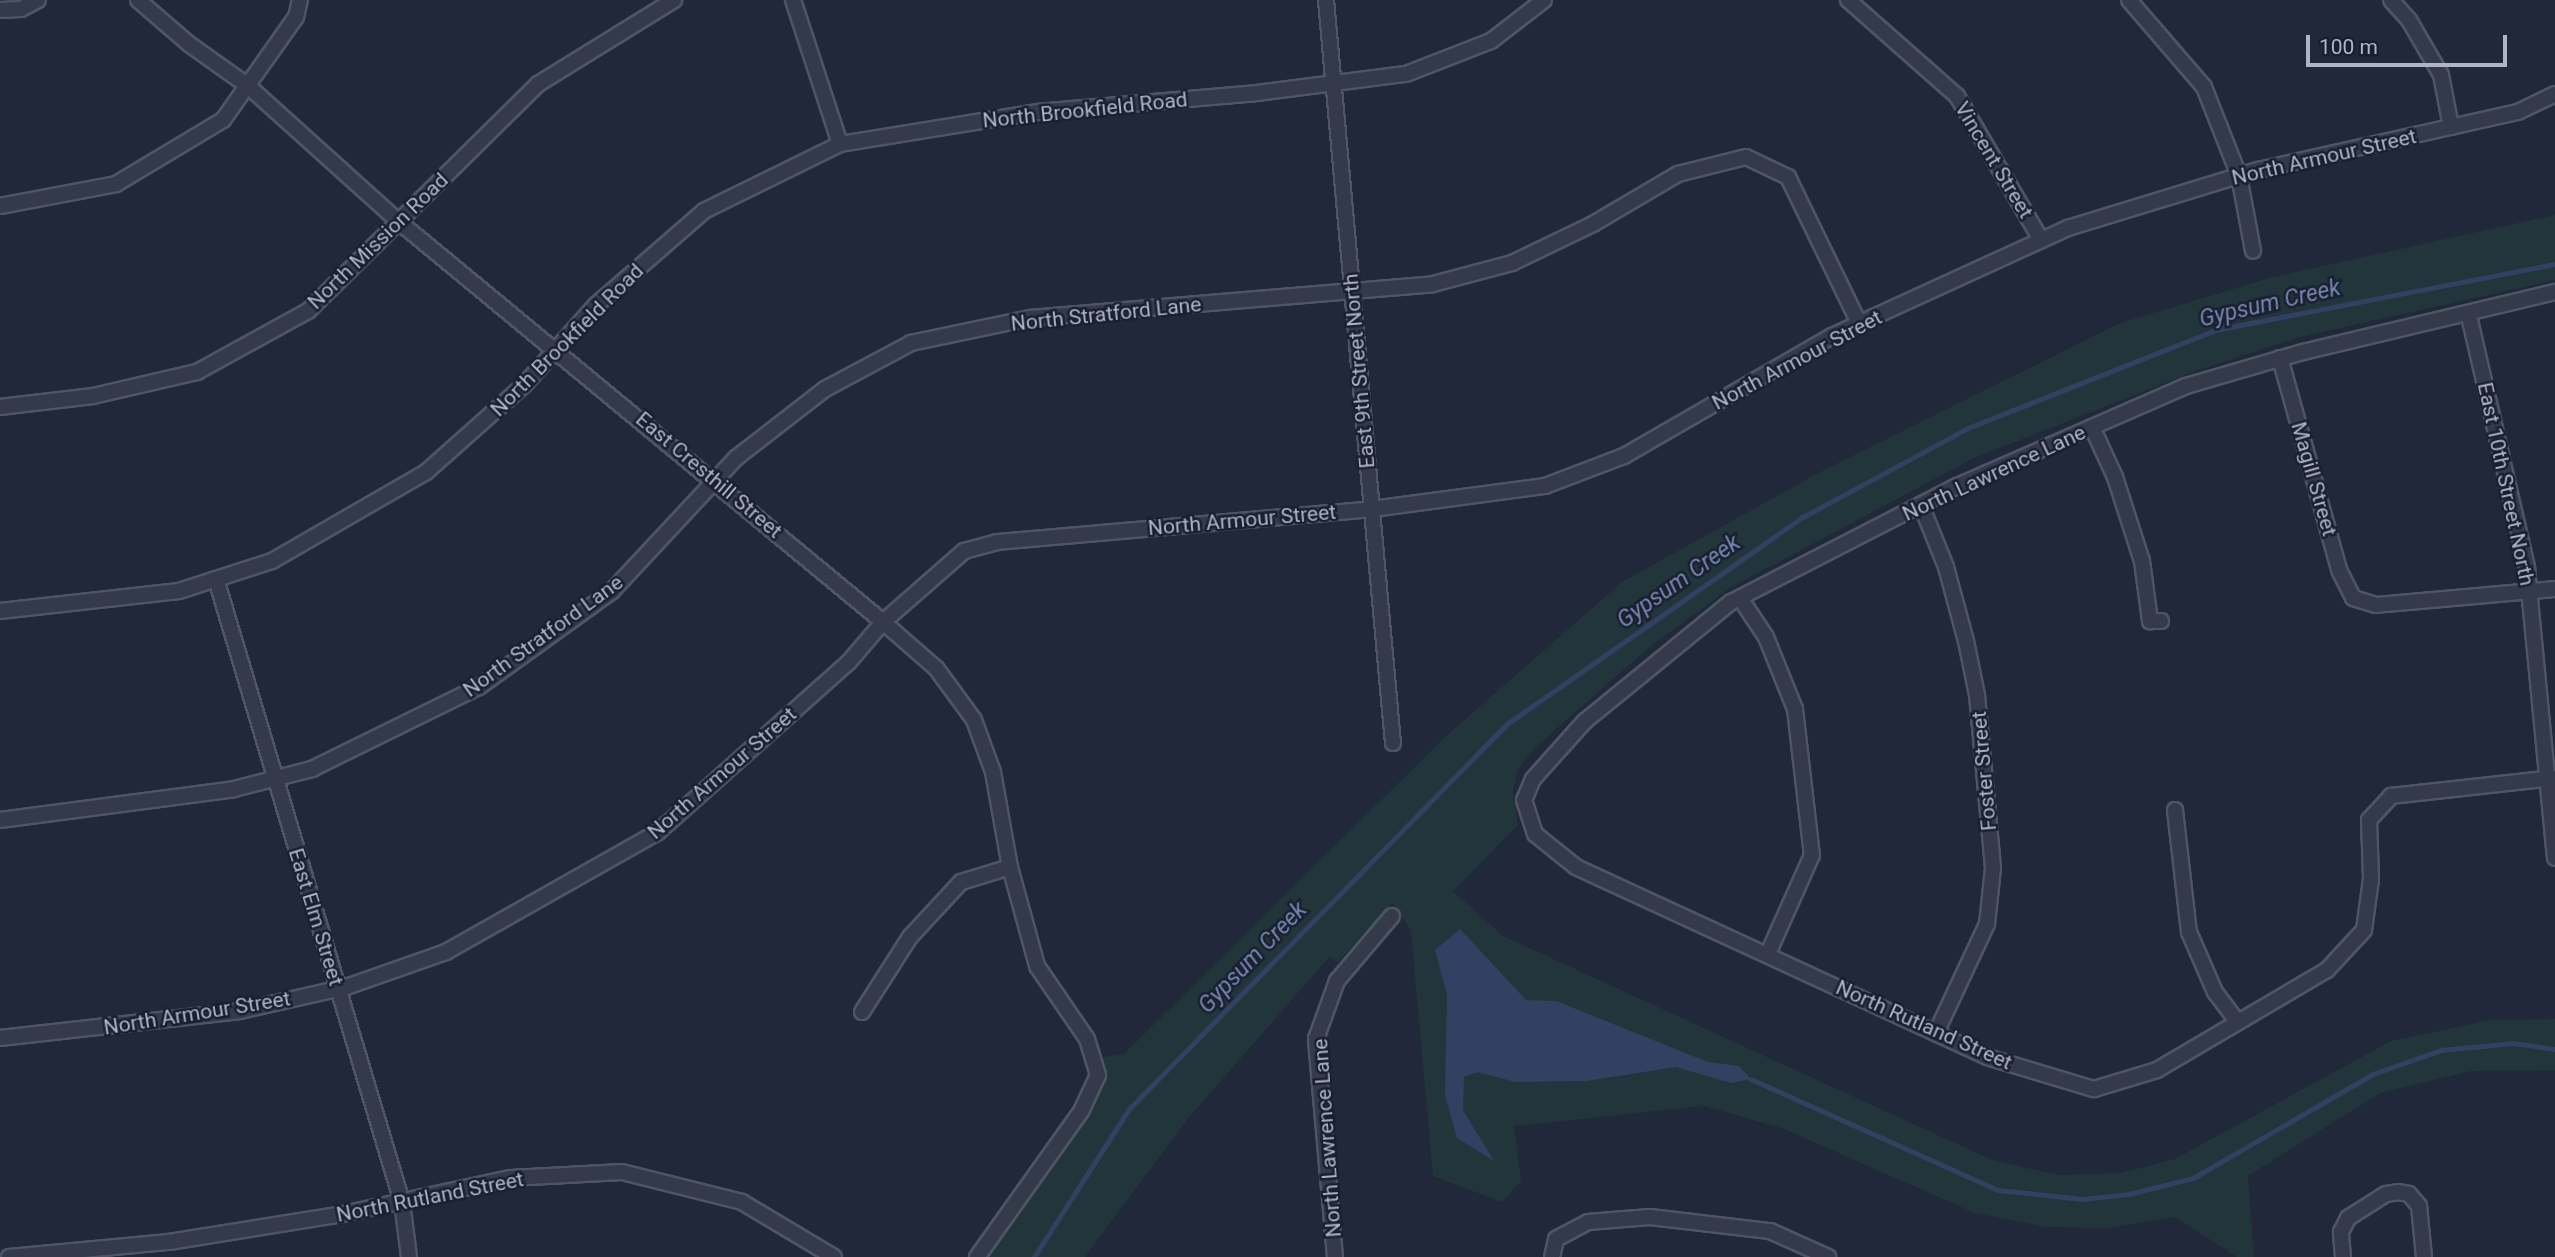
<!DOCTYPE html>
<style>
body{margin:0}
#map{position:relative;width:2555px;height:1257px;overflow:hidden;background:#20283a;font-family:Roboto,sans-serif}
div>[style]{position:absolute}
.green>*{inset:0;background:#22353b}
.water>*{inset:0;background:#334062}
.stream>*{height:4.5px;margin:-2.25px;padding:0 2.25px;transform-origin:2.25px;border-radius:2.25px;background:#334062}
.roads{filter:drop-shadow(2px 0 #4f5565) drop-shadow(-2px 0 #4f5565) drop-shadow(0 2px #4f5565) drop-shadow(0 -2px #4f5565)}
.street>*{height:14px;margin:-7px;padding:0 7px;transform-origin:7px;border-radius:7px;background:#343a4a}
span{translate:-50% -50%;white-space:nowrap;text-align:center;line-height:1.15;-webkit-text-stroke:5px #191f2f;paint-order:stroke}
.street-label{font-size:21px;color:#afb5c6}
.water-label{font-size:23px;color:#7586b0;font-style:italic}
.scale{position:absolute;left:2306px;top:35px;width:201px;height:32px;box-sizing:border-box;border:4px solid #afb5c6;border-top:0;padding-left:9px;font-size:21px;line-height:24px;white-space:nowrap;color:#afb5c6;-webkit-text-stroke:5px #191f2f;paint-order:stroke}
</style>
<div id="map">
<div class="green">
<div style="clip-path:polygon(2555px 215px,2555px 280px,2300px 337px,2198px 370px,1974px 458px,1730px 588px,1647px 649px,1536px 747px,1518px 769px,1513px 791px,1518px 825px,1453px 891px,1503px 936px,1992px 1160px,2059px 1175px,2121px 1173px,2175px 1159px,2391px 1041px,2491px 1020px,2555px 1019px,2555px 1070px,2471px 1071px,2380px 1093px,2248px 1176px,2254px 1257px,2237px 1257px,2175px 1217px,2107px 1228px,2046px 1227px,1975px 1213px,1784px 1129px,1704px 1106px,1514px 1126px,1521px 1181px,1502px 1202px,1433px 1176px,1411px 930px,1392px 903px,1338px 962px,1329px 957px,1186px 1121px,1085px 1257px,986px 1257px,1091px 1112px,1101px 1087px,1103px 1057px,1124px 1054px,1446px 736px,1622px 582px,1824px 470px,2120px 323px,2273px 277px)"></div>
</div>
<div class="water">
<div style="clip-path:polygon(1460px 929px,1526px 1000px,1556px 1001px,1708px 1062px,1739px 1066px,1751px 1079px,1731px 1083px,1676px 1067px,1586px 1081px,1515px 1082px,1478px 1072px,1464px 1077px,1463px 1110px,1494px 1161px,1457px 1138px,1445px 1095px,1447px 995px,1435px 950px)"></div>
</div>
<div class="stream">
<div style="left:1751px;top:1079px;width:271px;rotate:24.2deg"></div>
<div style="left:1998px;top:1190px;width:84px;rotate:6.1deg"></div>
<div style="left:2082px;top:1199px;width:47px;rotate:-6.1deg"></div>
<div style="left:2129px;top:1194px;width:66px;rotate:-14deg"></div>
<div style="left:2193px;top:1178px;width:208px;rotate:-30deg"></div>
<div style="left:2373px;top:1074px;width:72px;rotate:-19.4deg"></div>
<div style="left:2441px;top:1050px;width:72px;rotate:-5.6deg"></div>
<div style="left:2513px;top:1043px;width:42px;rotate:8.1deg"></div>
<div style="left:1034px;top:1257px;width:176px;rotate:-57.3deg"></div>
<div style="left:1129px;top:1109px;width:540px;rotate:-45.53deg"></div>
<div style="left:1507px;top:724px;width:359px;rotate:-35deg"></div>
<div style="left:1801px;top:518px;width:190px;rotate:-28.3deg"></div>
<div style="left:1968px;top:428px;width:266px;rotate:-21.6deg"></div>
<div style="left:2215px;top:330px;width:346px;rotate:-11deg"></div>
</div>
<div class="roads">
<div class="street">
<div style="left:138px;top:0;width:67px;rotate:40.8deg"></div>
<div style="left:189px;top:44px;width:72px;rotate:35.4deg"></div>
<div style="left:248px;top:86px;width:202px;rotate:42deg"></div>
<div style="left:398px;top:221px;width:629px;rotate:39.58deg"></div>
<div style="left:883px;top:622px;width:70px;rotate:41deg"></div>
<div style="left:936px;top:668px;width:64px;rotate:53.8deg"></div>
<div style="left:974px;top:720px;width:55px;rotate:69.9deg"></div>
<div style="left:993px;top:772px;width:97px;rotate:79.9deg"></div>
<div style="left:1010px;top:867px;width:103px;rotate:74.7deg"></div>
<div style="left:1037px;top:966px;width:88px;rotate:55.6deg"></div>
<div style="left:1087px;top:1039px;width:38px;rotate:73deg"></div>
<div style="left:1098px;top:1075px;width:38px;rotate:115deg"></div>
<div style="left:1082px;top:1110px;width:181px;rotate:125.5deg"></div>
<div style="left:793px;top:0;width:151px;rotate:71.9deg"></div>
<div style="left:1326px;top:0;width:746px;rotate:84.85deg"></div>
<div style="left:1848px;top:0;width:145px;rotate:41.4deg"></div>
<div style="left:1957px;top:96px;width:167px;rotate:59.7deg"></div>
<div style="left:2129px;top:0;width:115px;rotate:49.2deg"></div>
<div style="left:2204px;top:87px;width:96px;rotate:68.5deg"></div>
<div style="left:2239px;top:176px;width:76px;rotate:79.4deg"></div>
<div style="left:2391px;top:0;width:27px;rotate:48deg"></div>
<div style="left:2409px;top:20px;width:64px;rotate:59.8deg"></div>
<div style="left:2441px;top:75px;width:53px;rotate:79.1deg"></div>
<div style="left:0;top:10px;width:21px;rotate:-3deg"></div>
<div style="left:21px;top:9px;width:19px;rotate:-28deg"></div>
<div style="left:0;top:206px;width:118px;rotate:-10.7deg"></div>
<div style="left:116px;top:184px;width:125px;rotate:-30.9deg"></div>
<div style="left:223px;top:120px;width:126px;rotate:-54.7deg"></div>
<div style="left:296px;top:17px;width:17px;rotate:-77deg"></div>
<div style="left:2555px;top:292px;width:259px;rotate:166.6deg"></div>
<div style="left:2303px;top:352px;width:122px;rotate:163.8deg"></div>
<div style="left:2186px;top:386px;width:250px;rotate:156.4deg"></div>
<div style="left:1957px;top:486px;width:254px;rotate:152.8deg"></div>
<div style="left:1731px;top:602px;width:188px;rotate:140.8deg"></div>
<div style="left:1585px;top:721px;width:78px;rotate:131.9deg"></div>
<div style="left:1533px;top:779px;width:23px;rotate:113deg"></div>
<div style="left:1524px;top:800px;width:36px;rotate:72deg"></div>
<div style="left:1535px;top:834px;width:53px;rotate:38.8deg"></div>
<div style="left:1576px;top:867px;width:453px;rotate:24.8deg"></div>
<div style="left:1987px;top:1057px;width:112px;rotate:16.7deg"></div>
<div style="left:2094px;top:1089px;width:66px;rotate:-16.8deg"></div>
<div style="left:2157px;top:1070px;width:197px;rotate:-30.5deg"></div>
<div style="left:2327px;top:970px;width:54px;rotate:-47.2deg"></div>
<div style="left:2364px;top:930px;width:51px;rotate:-82.2deg"></div>
<div style="left:2371px;top:879px;width:59px;rotate:-91.9deg"></div>
<div style="left:2369px;top:820px;width:33px;rotate:-47deg"></div>
<div style="left:2391px;top:796px;width:165px;rotate:-6.3deg"></div>
<div style="left:2469px;top:316px;width:259px;rotate:77deg"></div>
<div style="left:2527px;top:568px;width:291px;rotate:84.5deg"></div>
<div style="left:2280px;top:358px;width:220px;rotate:74.4deg"></div>
<div style="left:2339px;top:570px;width:31px;rotate:63deg"></div>
<div style="left:2353px;top:598px;width:24px;rotate:17deg"></div>
<div style="left:2376px;top:605px;width:180px;rotate:-5.1deg"></div>
<div style="left:0;top:407px;width:94px;rotate:-6.7deg"></div>
<div style="left:93px;top:396px;width:107px;rotate:-13deg"></div>
<div style="left:197px;top:372px;width:127px;rotate:-28.8deg"></div>
<div style="left:308px;top:311px;width:323px;rotate:-44.6deg"></div>
<div style="left:538px;top:84px;width:160px;rotate:-31.7deg"></div>
<div style="left:2092px;top:427px;width:55px;rotate:65.3deg"></div>
<div style="left:2115px;top:477px;width:88px;rotate:72.2deg"></div>
<div style="left:2142px;top:561px;width:61px;rotate:82.4deg"></div>
<div style="left:2150px;top:621px;width:11px"></div>
<div style="left:1921px;top:505px;width:67px;rotate:68deg"></div>
<div style="left:1946px;top:567px;width:77px;rotate:74.9deg"></div>
<div style="left:1966px;top:641px;width:55px;rotate:78.5deg"></div>
<div style="left:1977px;top:695px;width:174px;rotate:84.7deg"></div>
<div style="left:1993px;top:868px;width:56px;rotate:96.1deg"></div>
<div style="left:1987px;top:924px;width:120px;rotate:115.1deg"></div>
<div style="left:216px;top:579px;width:650px;rotate:73.38deg"></div>
<div style="left:402px;top:1202px;width:55px;rotate:82.7deg"></div>
<div style="left:1740px;top:598px;width:47px;rotate:56.3deg"></div>
<div style="left:1766px;top:637px;width:78px;rotate:68.1deg"></div>
<div style="left:1795px;top:709px;width:147px;rotate:83.4deg"></div>
<div style="left:1812px;top:855px;width:108px;rotate:114deg"></div>
<div style="left:0;top:611px;width:180px;rotate:-6.4deg"></div>
<div style="left:179px;top:591px;width:98px;rotate:-17.9deg"></div>
<div style="left:272px;top:561px;width:178px;rotate:-30deg"></div>
<div style="left:426px;top:472px;width:132px;rotate:-41.6deg"></div>
<div style="left:525px;top:384px;width:106px;rotate:-48.1deg"></div>
<div style="left:596px;top:305px;width:143px;rotate:-41deg"></div>
<div style="left:704px;top:211px;width:152px;rotate:-26.2deg"></div>
<div style="left:840px;top:144px;width:200px;rotate:-9.2deg"></div>
<div style="left:1037px;top:112px;width:213px;rotate:-4.9deg"></div>
<div style="left:1249px;top:94px;width:158px;rotate:-7.3deg"></div>
<div style="left:1406px;top:74px;width:91px;rotate:-21.2deg"></div>
<div style="left:1491px;top:41px;width:67px;rotate:-37.7deg"></div>
<div style="left:2175px;top:810px;width:123px;rotate:83.5deg"></div>
<div style="left:2189px;top:932px;width:65px;rotate:66.6deg"></div>
<div style="left:2215px;top:992px;width:38px;rotate:53deg"></div>
<div style="left:0;top:820px;width:236px;rotate:-7.5deg"></div>
<div style="left:234px;top:789px;width:81px;rotate:-14.4deg"></div>
<div style="left:312px;top:769px;width:186px;rotate:-26.2deg"></div>
<div style="left:479px;top:687px;width:164px;rotate:-35.8deg"></div>
<div style="left:612px;top:591px;width:182px;rotate:-47deg"></div>
<div style="left:736px;top:458px;width:113px;rotate:-37.8deg"></div>
<div style="left:825px;top:389px;width:98px;rotate:-28.1deg"></div>
<div style="left:911px;top:343px;width:123px;rotate:-11.8deg"></div>
<div style="left:1031px;top:318px;width:403px;rotate:-4.8deg"></div>
<div style="left:1433px;top:284px;width:82px;rotate:-14.9deg"></div>
<div style="left:1512px;top:263px;width:90px;rotate:-25.7deg"></div>
<div style="left:1593px;top:224px;width:99px;rotate:-30.5deg"></div>
<div style="left:1678px;top:174px;width:70px;rotate:-14deg"></div>
<div style="left:1746px;top:157px;width:47px;rotate:25.5deg"></div>
<div style="left:1788px;top:177px;width:162px;rotate:64.1deg"></div>
<div style="left:862px;top:1012px;width:89px;rotate:-57.4deg"></div>
<div style="left:910px;top:937px;width:75px;rotate:-47.2deg"></div>
<div style="left:961px;top:882px;width:51px;rotate:-17deg"></div>
<div style="left:0;top:1038px;width:242px;rotate:-6.4deg"></div>
<div style="left:240px;top:1011px;width:109px;rotate:-12.8deg"></div>
<div style="left:346px;top:987px;width:106px;rotate:-19.3deg"></div>
<div style="left:446px;top:952px;width:244px;rotate:-29.5deg"></div>
<div style="left:658px;top:832px;width:254px;rotate:-41.7deg"></div>
<div style="left:848px;top:663px;width:54px;rotate:-49.5deg"></div>
<div style="left:883px;top:622px;width:108px;rotate:-41.2deg"></div>
<div style="left:964px;top:551px;width:34px;rotate:-15deg"></div>
<div style="left:997px;top:542px;width:376px;rotate:-5deg"></div>
<div style="left:1372px;top:509px;width:175px;rotate:-7.6deg"></div>
<div style="left:1545px;top:486px;width:85px;rotate:-20.8deg"></div>
<div style="left:1624px;top:456px;width:240px;rotate:-30deg"></div>
<div style="left:1832px;top:336px;width:260px;rotate:-24.6deg"></div>
<div style="left:2068px;top:228px;width:199px;rotate:-17deg"></div>
<div style="left:2258px;top:170px;width:266px;rotate:-12.6deg"></div>
<div style="left:2518px;top:112px;width:41px;rotate:-25.9deg"></div>
<div style="left:9px;top:1257px;width:161px;rotate:-5.4deg"></div>
<div style="left:169px;top:1242px;width:171px;rotate:-9.1deg"></div>
<div style="left:338px;top:1215px;width:177px;rotate:-12.1deg"></div>
<div style="left:511px;top:1178px;width:111px;rotate:-3.1deg"></div>
<div style="left:622px;top:1172px;width:124px;rotate:14deg"></div>
<div style="left:742px;top:1202px;width:107px;rotate:30.9deg"></div>
<div style="left:1335px;top:1257px;width:219px;rotate:-95deg"></div>
<div style="left:1316px;top:1039px;width:62px;rotate:-70.1deg"></div>
<div style="left:1337px;top:981px;width:85px;rotate:-49.8deg"></div>
<div style="left:1552px;top:1257px;width:18px;rotate:-77deg"></div>
<div style="left:1556px;top:1239px;width:36px;rotate:-28deg"></div>
<div style="left:1588px;top:1222px;width:62px;rotate:-4.6deg"></div>
<div style="left:1650px;top:1217px;width:121px;rotate:6.7deg"></div>
<div style="left:1770px;top:1231px;width:64px;rotate:24.1deg"></div>
<div style="left:2343px;top:1257px;width:25px;rotate:-95deg"></div>
<div style="left:2341px;top:1232px;width:16px;rotate:-63deg"></div>
<div style="left:2348px;top:1218px;width:45px;rotate:-32.3deg"></div>
<div style="left:2386px;top:1194px;width:12px;rotate:-9deg"></div>
<div style="left:2398px;top:1192px;width:11px;rotate:10deg"></div>
<div style="left:2409px;top:1194px;width:16px;rotate:50deg"></div>
<div style="left:2419px;top:1206px;width:51px;rotate:84.4deg"></div>
</div>
</div>
<div class="street-label">
<span style="left:1085px;top:110px;rotate:-6deg">North Brookfield Road</span>
<span style="left:2324px;top:157px;rotate:-13deg">North Armour Street</span>
<span style="left:1994px;top:160px;rotate:59deg">Vincent Street</span>
<span style="left:378px;top:241px;rotate:-44deg">North Mission Road</span>
<span style="left:1106px;top:314px;rotate:-6deg">North Stratford Lane</span>
<span style="left:567px;top:340px;rotate:-45deg">North Brookfield Road</span>
<span style="left:1797px;top:360px;rotate:-28deg">North Armour Street</span>
<span style="left:1359px;top:371px;rotate:-95deg">East 9th Street North</span>
<span style="left:1994px;top:473px;rotate:-25deg">North Lawrence Lane</span>
<span style="left:709px;top:475px;rotate:40deg">East Cresthill Street</span>
<span style="left:2314px;top:479px;rotate:74deg">Magill Street</span>
<span style="left:2506px;top:484px;rotate:78deg">East 10th Street North</span>
<span style="left:1242px;top:520px;rotate:-5deg">North Armour Street</span>
<span style="left:543px;top:636px;rotate:-36deg">North Stratford Lane</span>
<span style="left:1984px;top:771px;rotate:-95deg">Foster Street</span>
<span style="left:722px;top:773px;rotate:-41deg">North Armour Street</span>
<span style="left:316px;top:917px;rotate:73deg">East Elm Street</span>
<span style="left:197px;top:1013px;rotate:-9deg">North Armour Street</span>
<span style="left:1924px;top:1025px;rotate:24deg">North Rutland Street</span>
<span style="left:1327px;top:1138px;rotate:-94deg">North Lawrence Lane</span>
<span style="left:430px;top:1197px;rotate:-11deg">North Rutland Street</span>
</div>
<div class="water-label">
<span style="left:2270px;top:304px;rotate:-13deg">Gypsum Creek</span>
<span style="left:1679px;top:582px;rotate:-35deg">Gypsum Creek</span>
<span style="left:1253px;top:958px;rotate:-46deg">Gypsum Creek</span>
</div>
<div class="scale">100 m</div>
</div>
